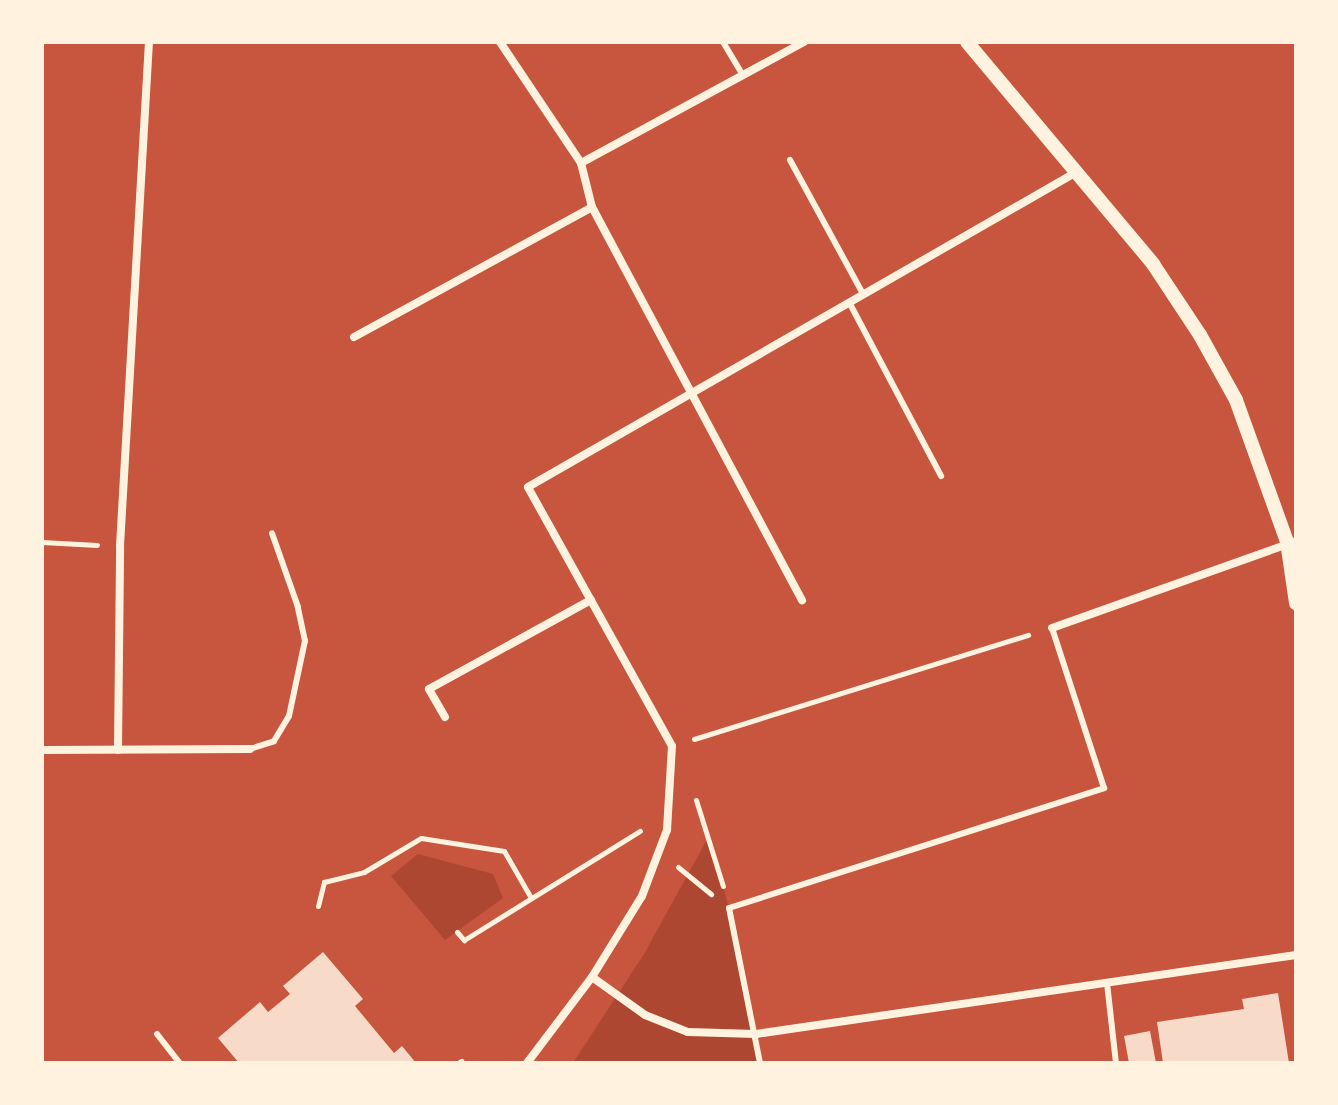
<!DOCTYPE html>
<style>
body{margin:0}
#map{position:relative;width:1338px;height:1105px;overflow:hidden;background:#c8553d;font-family:"Public Sans",sans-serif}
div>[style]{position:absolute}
.green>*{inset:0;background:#ae4732}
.building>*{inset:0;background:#f7dbc8}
.path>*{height:5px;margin:-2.5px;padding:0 2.5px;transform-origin:2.5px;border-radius:2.5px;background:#fff3e0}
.service>*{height:6px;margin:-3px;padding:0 3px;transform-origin:3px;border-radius:3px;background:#fff3e0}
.minor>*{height:8px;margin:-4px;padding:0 4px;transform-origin:4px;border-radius:4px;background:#fff3e0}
.tertiary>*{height:14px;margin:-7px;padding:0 7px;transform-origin:7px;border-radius:7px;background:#fff3e0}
span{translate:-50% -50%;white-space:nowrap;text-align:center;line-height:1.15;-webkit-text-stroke:8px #fff3e0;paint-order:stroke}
.frame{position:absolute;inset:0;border:44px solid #fff3e0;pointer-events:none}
</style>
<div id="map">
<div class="green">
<div style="clip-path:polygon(709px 836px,729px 908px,760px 1063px,573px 1063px,644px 954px)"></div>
<div style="clip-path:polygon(418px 854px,493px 874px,503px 898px,445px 940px,391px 876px)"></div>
</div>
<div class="building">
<div style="clip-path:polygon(323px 952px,363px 999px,355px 1006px,394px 1053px,402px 1046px,416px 1063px,239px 1063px,218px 1038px,260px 1002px,268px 1012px,290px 994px,283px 986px)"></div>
<div style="clip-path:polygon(1278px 993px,1289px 1063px,1163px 1063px,1157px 1022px,1244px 1009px,1242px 999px)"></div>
<div style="clip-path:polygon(1150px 1031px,1156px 1063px,1129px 1063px,1124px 1036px)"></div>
</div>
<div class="path">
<div style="left:42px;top:542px;width:55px;rotate:3.1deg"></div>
<div style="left:694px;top:739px;width:350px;rotate:-17.3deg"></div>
<div style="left:696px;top:800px;width:90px;rotate:72.6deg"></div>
<div style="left:678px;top:867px;width:43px;rotate:39.3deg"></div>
<div style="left:318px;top:906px;width:25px;rotate:-76deg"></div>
<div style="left:324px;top:882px;width:41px;rotate:-14deg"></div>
<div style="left:364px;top:872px;width:66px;rotate:-30.8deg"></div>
<div style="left:421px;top:838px;width:84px;rotate:8.9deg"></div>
<div style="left:504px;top:851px;width:54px;rotate:60.1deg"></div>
<div style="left:457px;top:932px;width:11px;rotate:49deg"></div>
<div style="left:464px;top:940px;width:207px;rotate:-31.8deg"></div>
<div style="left:458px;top:1063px;width:4px;rotate:-34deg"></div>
</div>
<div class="service">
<div style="left:723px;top:42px;width:39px;rotate:59deg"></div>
<div style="left:790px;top:160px;width:153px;rotate:61.4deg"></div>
<div style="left:849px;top:302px;width:197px;rotate:62.1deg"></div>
<div style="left:250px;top:749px;width:25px;rotate:-18deg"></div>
<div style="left:274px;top:741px;width:29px;rotate:-59deg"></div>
<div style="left:289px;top:716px;width:77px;rotate:-78deg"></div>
<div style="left:305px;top:641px;width:35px;rotate:-102deg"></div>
<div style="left:298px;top:607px;width:78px;rotate:-109.4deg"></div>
<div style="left:1107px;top:983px;width:81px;rotate:83.6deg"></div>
<div style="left:157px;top:1034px;width:37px;rotate:52deg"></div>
<div style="left:760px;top:1063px;width:158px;rotate:-101.3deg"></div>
<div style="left:729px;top:908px;width:394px;rotate:-17.7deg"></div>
<div style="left:1104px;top:788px;width:168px;rotate:-108deg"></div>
</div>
<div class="minor">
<div style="left:500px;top:42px;width:146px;rotate:56.2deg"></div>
<div style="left:581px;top:163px;width:45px;rotate:76deg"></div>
<div style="left:592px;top:207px;width:446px;rotate:61.9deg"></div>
<div style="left:581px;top:163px;width:254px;rotate:-28.5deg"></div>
<div style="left:354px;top:337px;width:271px;rotate:-28.6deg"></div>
<div style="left:1052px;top:628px;width:259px;rotate:-19.6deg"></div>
<div style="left:445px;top:717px;width:32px;rotate:-120deg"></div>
<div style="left:429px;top:689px;width:185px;rotate:-28.8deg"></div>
<div style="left:42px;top:750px;width:208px;rotate:-0.3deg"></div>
<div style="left:118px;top:750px;width:204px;rotate:-89.4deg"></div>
<div style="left:120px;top:546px;width:505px;rotate:-86.71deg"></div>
<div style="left:592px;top:977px;width:65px;rotate:35.6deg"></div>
<div style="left:645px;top:1015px;width:46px;rotate:21.6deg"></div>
<div style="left:688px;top:1032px;width:68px;rotate:1.7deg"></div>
<div style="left:756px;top:1034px;width:546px;rotate:-8.32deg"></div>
<div style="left:527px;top:1063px;width:108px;rotate:-52.9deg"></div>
<div style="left:592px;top:977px;width:95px;rotate:-58.3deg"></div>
<div style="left:642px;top:896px;width:71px;rotate:-69.3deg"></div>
<div style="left:667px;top:830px;width:84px;rotate:-86.6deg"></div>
<div style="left:672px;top:746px;width:296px;rotate:-119.1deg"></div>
<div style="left:528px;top:487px;width:631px;rotate:-29.86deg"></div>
</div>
<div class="tertiary">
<div style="left:967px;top:42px;width:290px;rotate:50deg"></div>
<div style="left:1153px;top:264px;width:85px;rotate:56.5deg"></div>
<div style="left:1200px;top:335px;width:74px;rotate:61deg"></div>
<div style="left:1236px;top:400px;width:151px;rotate:70.2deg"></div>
<div style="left:1287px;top:542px;width:62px;rotate:81.6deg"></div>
</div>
<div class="frame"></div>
</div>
